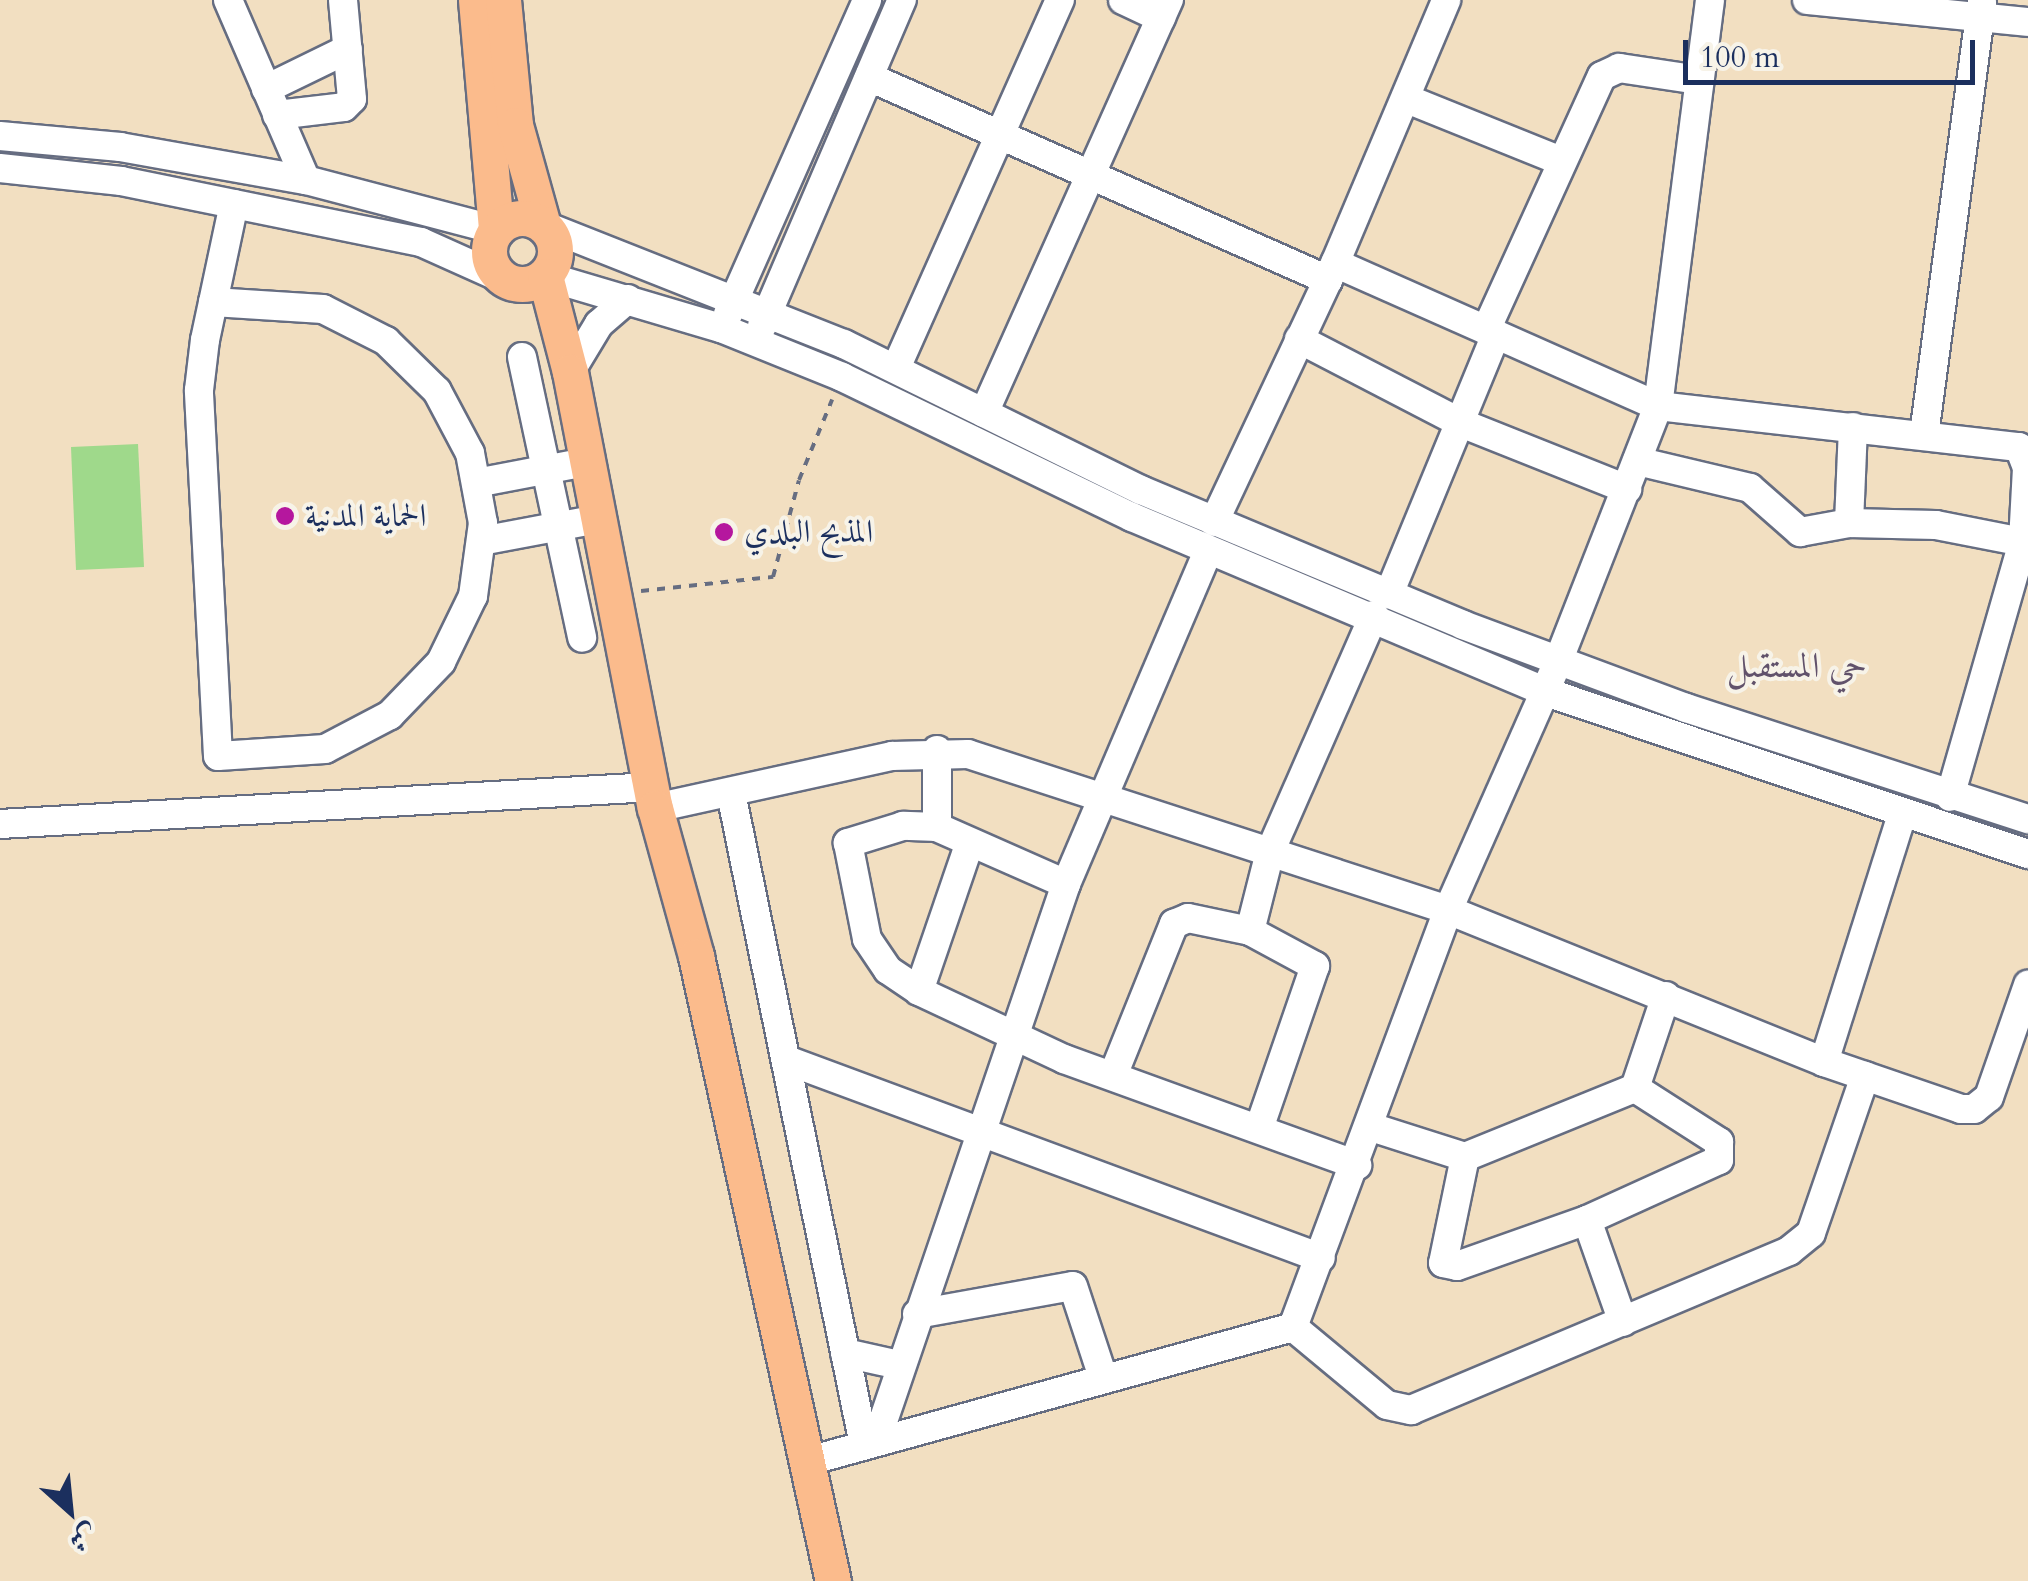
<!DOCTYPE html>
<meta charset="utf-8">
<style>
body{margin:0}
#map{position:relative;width:2028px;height:1581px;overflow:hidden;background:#f2dfc1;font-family:Cardo,Amiri,serif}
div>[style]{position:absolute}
.green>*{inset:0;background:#9fd98b}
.path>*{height:4px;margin-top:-2px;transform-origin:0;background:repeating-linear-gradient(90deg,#666d81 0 8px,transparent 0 16px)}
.roads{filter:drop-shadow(2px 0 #666d81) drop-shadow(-2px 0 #666d81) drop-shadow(0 2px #666d81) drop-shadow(0 -2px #666d81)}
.minor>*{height:28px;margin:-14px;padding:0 14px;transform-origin:14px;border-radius:14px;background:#fff}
.major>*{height:35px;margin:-17.5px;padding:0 17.5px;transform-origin:17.5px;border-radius:17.5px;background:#fbbb8c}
.major>.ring{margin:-17.5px;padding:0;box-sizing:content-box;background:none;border:35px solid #fbbb8c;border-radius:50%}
.dots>*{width:28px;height:28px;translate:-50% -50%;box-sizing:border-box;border:5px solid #f7f3e8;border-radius:50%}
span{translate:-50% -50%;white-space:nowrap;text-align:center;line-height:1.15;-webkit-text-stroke:8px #f7f3e8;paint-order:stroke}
.poi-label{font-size:32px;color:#1b2f5e}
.left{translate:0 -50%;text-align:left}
.neighbourhood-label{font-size:35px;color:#61526b}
.north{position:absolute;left:20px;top:1461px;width:100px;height:100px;-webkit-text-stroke:8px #f7f3e8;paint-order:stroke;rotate:153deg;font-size:28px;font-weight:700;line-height:40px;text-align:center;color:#1b2f5e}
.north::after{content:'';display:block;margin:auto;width:35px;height:45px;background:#1b2f5e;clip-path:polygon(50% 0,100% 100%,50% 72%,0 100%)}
.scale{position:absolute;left:1683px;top:40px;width:292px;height:45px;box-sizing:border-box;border:5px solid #1b2f5e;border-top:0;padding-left:12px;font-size:30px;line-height:35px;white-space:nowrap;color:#1b2f5e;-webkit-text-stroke:8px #f7f3e8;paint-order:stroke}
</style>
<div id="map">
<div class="green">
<div style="clip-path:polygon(138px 444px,144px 567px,76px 570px,71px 447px)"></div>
</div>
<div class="path">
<div style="left:641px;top:591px;width:133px;rotate:-6.1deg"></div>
<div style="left:773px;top:577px;width:100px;rotate:-75deg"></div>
<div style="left:799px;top:480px;width:87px;rotate:-67.6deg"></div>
</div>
<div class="roads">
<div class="minor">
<div style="left:228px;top:0;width:196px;rotate:66.6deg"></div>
<div style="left:1123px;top:0;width:42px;rotate:25.3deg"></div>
<div style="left:1807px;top:0;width:222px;rotate:5.7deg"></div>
<div style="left:869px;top:77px;width:502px;rotate:23.86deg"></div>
<div style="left:266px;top:89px;width:91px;rotate:-26deg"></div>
<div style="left:1407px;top:99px;width:164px;rotate:21.9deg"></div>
<div style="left:277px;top:115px;width:67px;rotate:-6.8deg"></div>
<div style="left:344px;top:107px;width:11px;rotate:-45deg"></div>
<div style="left:352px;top:99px;width:99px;rotate:-95.2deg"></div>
<div style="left:0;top:136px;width:121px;rotate:5.2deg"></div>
<div style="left:120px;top:147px;width:189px;rotate:10.1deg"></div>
<div style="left:306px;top:180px;width:196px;rotate:14.7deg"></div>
<div style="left:0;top:168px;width:122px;rotate:6.1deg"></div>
<div style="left:121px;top:181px;width:306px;rotate:11.5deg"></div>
<div style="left:421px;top:242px;width:88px;rotate:24.2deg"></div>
<div style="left:543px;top:225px;width:324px;rotate:21.6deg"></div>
<div style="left:844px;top:344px;width:331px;rotate:26.2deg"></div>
<div style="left:1141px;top:490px;width:349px;rotate:22.7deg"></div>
<div style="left:1463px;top:625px;width:238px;rotate:20.4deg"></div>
<div style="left:1686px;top:708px;width:360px;rotate:18deg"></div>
<div style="left:1335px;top:263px;width:353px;rotate:23.9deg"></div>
<div style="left:1658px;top:406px;width:363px;rotate:6.5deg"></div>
<div style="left:2019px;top:447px;width:22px;rotate:69deg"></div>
<div style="left:2027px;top:468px;width:74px;rotate:93.1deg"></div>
<div style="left:2023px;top:542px;width:265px;rotate:106deg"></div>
<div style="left:545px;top:276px;width:184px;rotate:16.5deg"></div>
<div style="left:721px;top:328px;width:131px;rotate:22deg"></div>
<div style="left:842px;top:377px;width:322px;rotate:25.8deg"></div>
<div style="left:1132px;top:517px;width:446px;rotate:22.9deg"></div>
<div style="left:1543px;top:691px;width:512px;rotate:18.58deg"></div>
<div style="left:213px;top:302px;width:110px;rotate:3.6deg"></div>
<div style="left:323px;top:309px;width:71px;rotate:26.9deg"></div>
<div style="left:386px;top:341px;width:71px;rotate:44.4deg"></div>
<div style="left:437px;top:391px;width:70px;rotate:62deg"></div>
<div style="left:470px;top:453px;width:71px;rotate:79.5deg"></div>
<div style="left:483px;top:523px;width:74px;rotate:97.8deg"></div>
<div style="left:473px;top:596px;width:73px;rotate:115.9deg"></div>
<div style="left:441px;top:662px;width:74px;rotate:133.9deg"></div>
<div style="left:390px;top:715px;width:73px;rotate:152.4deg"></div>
<div style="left:325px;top:749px;width:107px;rotate:176.3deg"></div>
<div style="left:218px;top:756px;width:366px;rotate:-93deg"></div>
<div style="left:199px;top:390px;width:50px;rotate:-83.2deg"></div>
<div style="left:205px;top:340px;width:139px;rotate:-78deg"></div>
<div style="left:728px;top:314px;width:343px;rotate:-66.1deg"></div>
<div style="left:762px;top:326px;width:355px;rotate:-66.8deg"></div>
<div style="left:1486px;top:330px;width:279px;rotate:-65.5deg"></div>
<div style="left:1602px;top:76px;width:19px;rotate:-25deg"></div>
<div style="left:1619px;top:68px;width:81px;rotate:8.5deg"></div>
<div style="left:1299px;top:339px;width:182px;rotate:27.4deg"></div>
<div style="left:1461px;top:423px;width:179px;rotate:21.7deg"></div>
<div style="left:522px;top:357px;width:287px;rotate:77.9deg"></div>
<div style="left:896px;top:368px;width:403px;rotate:-66deg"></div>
<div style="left:570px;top:372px;width:56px;rotate:-58.9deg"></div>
<div style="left:599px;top:324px;width:38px;rotate:-41deg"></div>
<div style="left:984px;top:413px;width:453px;rotate:-65.9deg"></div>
<div style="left:1924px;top:435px;width:439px;rotate:-82.4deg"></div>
<div style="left:1637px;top:461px;width:116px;rotate:13.4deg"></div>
<div style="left:1750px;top:488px;width:67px;rotate:41.3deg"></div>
<div style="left:1800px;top:532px;width:50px;rotate:-10.4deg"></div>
<div style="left:1849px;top:523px;width:87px;rotate:1.3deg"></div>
<div style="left:1936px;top:525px;width:89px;rotate:11.1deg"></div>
<div style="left:476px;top:483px;width:112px;rotate:-10.8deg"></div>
<div style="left:1214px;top:522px;width:268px;rotate:-64.8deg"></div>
<div style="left:1328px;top:280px;width:304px;rotate:-67.1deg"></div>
<div style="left:1849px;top:523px;width:96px;rotate:-87.6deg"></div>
<div style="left:481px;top:541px;width:119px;rotate:-10.6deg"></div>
<div style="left:1389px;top:594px;width:281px;rotate:-67.6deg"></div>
<div style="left:731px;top:793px;width:665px;rotate:78.47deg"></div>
<div style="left:655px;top:808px;width:243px;rotate:-12.4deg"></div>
<div style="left:892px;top:756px;width:76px;rotate:-1.5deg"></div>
<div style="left:968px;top:754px;width:505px;rotate:18deg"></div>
<div style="left:1448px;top:910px;width:406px;rotate:22deg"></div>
<div style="left:1824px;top:1062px;width:145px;rotate:18.9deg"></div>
<div style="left:1961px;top:1109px;width:13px"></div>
<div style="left:1974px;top:1109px;width:19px;rotate:-39deg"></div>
<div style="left:1989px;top:1097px;width:119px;rotate:-70.8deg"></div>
<div style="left:0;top:824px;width:652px;rotate:-3.25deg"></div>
<div style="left:937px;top:827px;width:77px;rotate:-90deg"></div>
<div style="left:1066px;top:884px;width:141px;rotate:-156.2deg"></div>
<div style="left:937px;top:827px;width:34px;rotate:-178deg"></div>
<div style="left:903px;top:826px;width:58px;rotate:162.8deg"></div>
<div style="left:848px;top:843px;width:98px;rotate:78.8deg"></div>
<div style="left:867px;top:939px;width:37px;rotate:56deg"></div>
<div style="left:888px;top:970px;width:37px;rotate:34deg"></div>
<div style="left:919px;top:991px;width:160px;rotate:25.1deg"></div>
<div style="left:1064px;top:1059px;width:312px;rotate:19.9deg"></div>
<div style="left:1250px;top:931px;width:81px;rotate:-75.8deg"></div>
<div style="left:1270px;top:852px;width:259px;rotate:-66.3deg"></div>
<div style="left:919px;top:991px;width:157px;rotate:-71.1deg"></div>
<div style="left:789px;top:1061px;width:567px;rotate:20.32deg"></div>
<div style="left:1824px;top:1062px;width:260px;rotate:-72.5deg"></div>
<div style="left:1114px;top:1073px;width:161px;rotate:-68.1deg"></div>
<div style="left:1174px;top:924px;width:15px;rotate:-23deg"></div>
<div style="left:1188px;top:918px;width:63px;rotate:11.8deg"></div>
<div style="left:1250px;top:931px;width:74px;rotate:28.3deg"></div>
<div style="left:1315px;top:966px;width:172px;rotate:109deg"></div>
<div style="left:1635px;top:1088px;width:97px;rotate:-71.4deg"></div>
<div style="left:1371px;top:1127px;width:99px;rotate:17.7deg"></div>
<div style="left:1465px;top:1157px;width:183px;rotate:-22.1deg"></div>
<div style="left:1635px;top:1088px;width:100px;rotate:32.7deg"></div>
<div style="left:1719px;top:1142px;width:18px;rotate:90deg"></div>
<div style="left:1719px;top:1160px;width:145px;rotate:155.6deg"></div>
<div style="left:1587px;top:1220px;width:108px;rotate:70.6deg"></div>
<div style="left:1465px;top:1157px;width:108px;rotate:101.7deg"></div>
<div style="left:1443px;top:1263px;width:14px;rotate:12deg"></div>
<div style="left:1457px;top:1266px;width:138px;rotate:-19.5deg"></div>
<div style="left:917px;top:1314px;width:158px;rotate:-10.2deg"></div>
<div style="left:1073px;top:1286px;width:96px;rotate:71.8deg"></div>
<div style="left:1293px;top:1327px;width:445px;rotate:-69.6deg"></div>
<div style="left:1448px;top:910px;width:274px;rotate:-66.1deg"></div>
<div style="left:1559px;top:659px;width:272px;rotate:-68.6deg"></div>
<div style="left:1658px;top:406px;width:409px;rotate:-82.7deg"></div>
<div style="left:1293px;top:1327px;width:122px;rotate:39.7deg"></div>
<div style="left:1387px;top:1405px;width:25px;rotate:12deg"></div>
<div style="left:1411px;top:1410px;width:410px;rotate:-22.8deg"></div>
<div style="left:1789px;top:1251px;width:28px;rotate:-39deg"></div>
<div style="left:1811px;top:1233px;width:166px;rotate:-71deg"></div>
<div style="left:845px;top:1353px;width:55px;rotate:12.5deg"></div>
<div style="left:876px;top:1442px;width:589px;rotate:-71.2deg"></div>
<div style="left:1066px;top:884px;width:362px;rotate:-66.9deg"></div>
<div style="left:805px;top:1462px;width:506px;rotate:-15.46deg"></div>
</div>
<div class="major">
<div style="left:476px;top:0;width:231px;rotate:85deg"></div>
<div style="left:503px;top:0;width:126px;rotate:84.5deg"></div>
<div style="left:515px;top:125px;width:104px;rotate:74.4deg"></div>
<div class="ring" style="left:489px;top:218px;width:31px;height:31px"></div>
<div style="left:545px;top:276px;width:99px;rotate:75.4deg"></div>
<div style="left:570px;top:372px;width:444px;rotate:79deg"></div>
<div style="left:655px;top:808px;width:154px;rotate:74.5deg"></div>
<div style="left:696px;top:956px;width:640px;rotate:77.64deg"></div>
</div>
</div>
<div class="dots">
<div style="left:285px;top:516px;background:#b5179e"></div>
<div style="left:724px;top:532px;background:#b5179e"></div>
</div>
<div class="poi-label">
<span class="left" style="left:305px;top:516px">الحماية المدنية</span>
<span class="left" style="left:744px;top:532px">المذبح البلدي</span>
</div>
<div class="neighbourhood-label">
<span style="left:1797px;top:666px">حي المستقبل</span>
</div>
<div class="north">ش</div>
<div class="scale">100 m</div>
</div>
